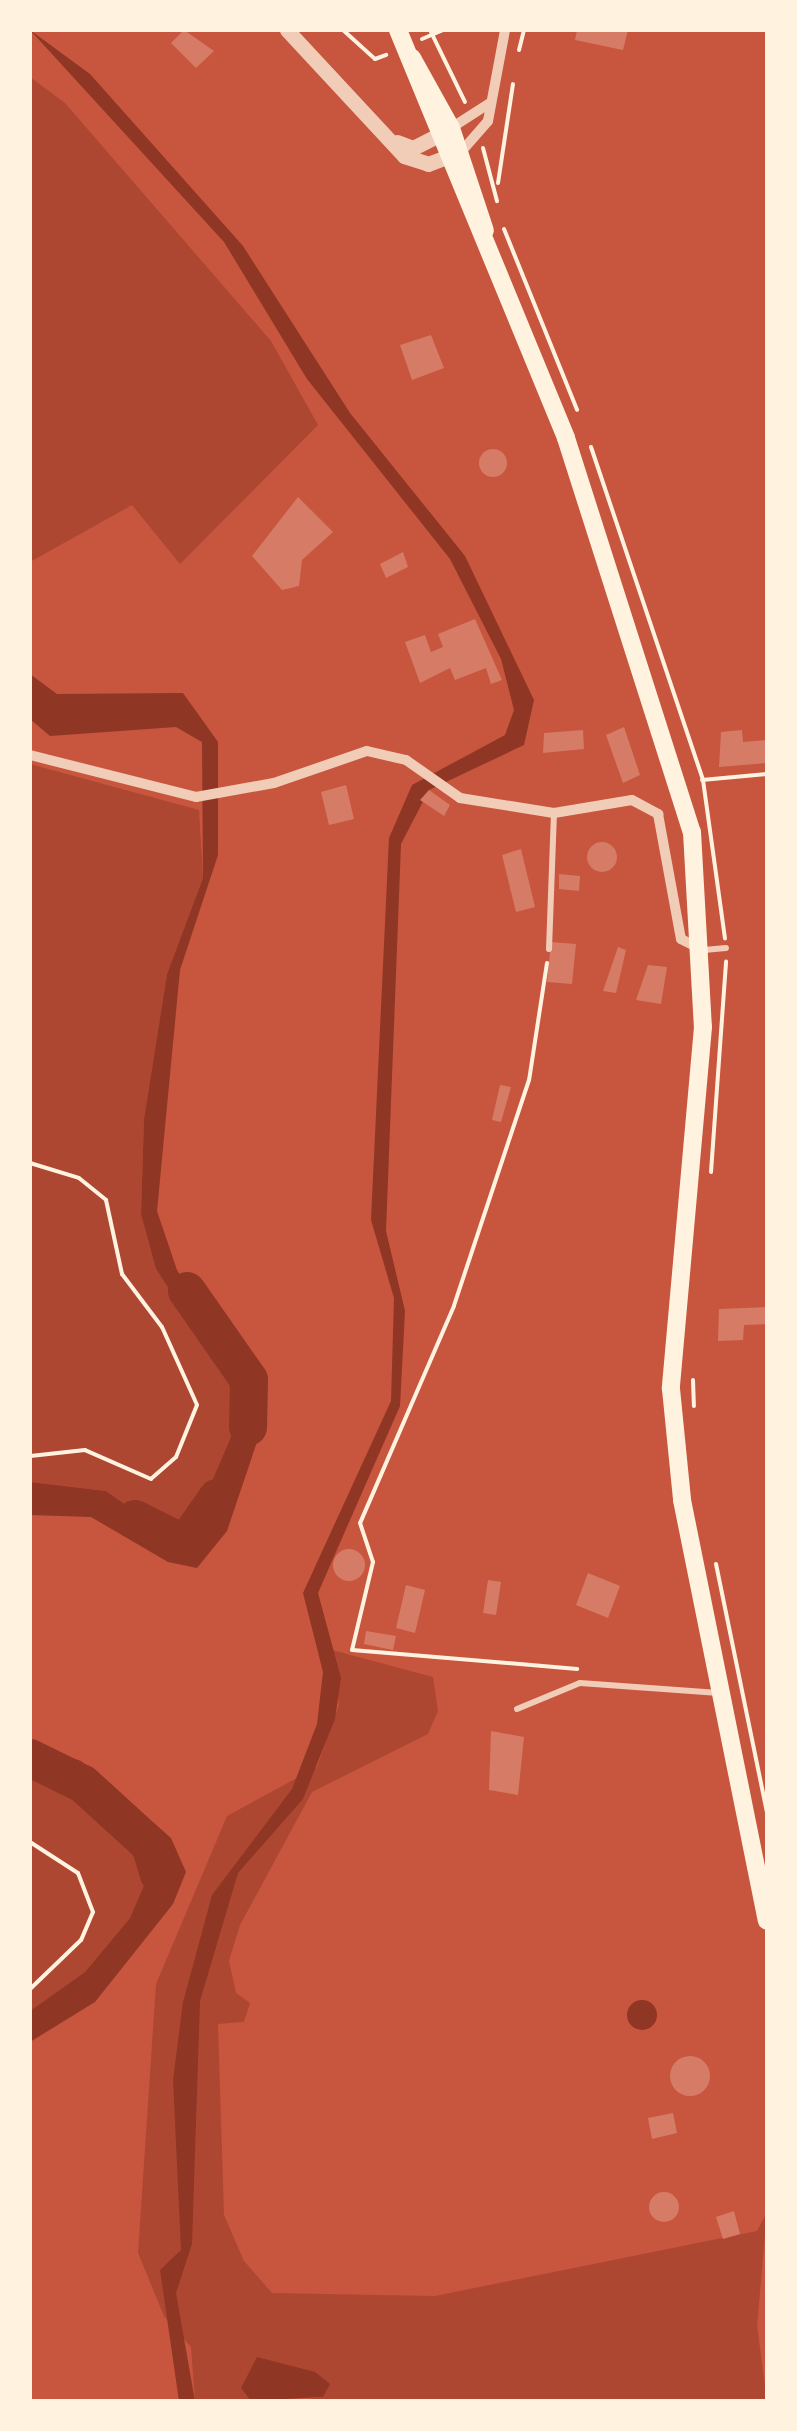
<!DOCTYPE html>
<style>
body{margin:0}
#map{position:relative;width:797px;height:2431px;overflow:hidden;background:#c8553d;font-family:"IBM Plex Serif",serif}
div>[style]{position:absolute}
.green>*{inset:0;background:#ae4732}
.water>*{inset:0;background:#8f3625}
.round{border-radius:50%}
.river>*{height:38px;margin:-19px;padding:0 19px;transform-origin:19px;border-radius:19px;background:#8f3625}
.building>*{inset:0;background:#d67c66}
.path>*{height:4px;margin:-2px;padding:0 2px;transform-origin:2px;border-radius:2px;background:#fff3e0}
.service>*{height:6px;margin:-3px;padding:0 3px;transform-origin:3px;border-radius:3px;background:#f1ccb7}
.minor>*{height:10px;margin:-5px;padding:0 5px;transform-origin:5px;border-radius:5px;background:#f1ccb7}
.tertiary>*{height:15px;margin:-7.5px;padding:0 7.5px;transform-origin:7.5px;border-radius:7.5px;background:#f1ccb7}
.secondary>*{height:18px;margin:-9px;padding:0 9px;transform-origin:9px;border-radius:9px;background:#fff3e0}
span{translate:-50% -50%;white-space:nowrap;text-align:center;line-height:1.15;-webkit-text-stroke:8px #fff3e0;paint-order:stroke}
.frame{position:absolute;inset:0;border:32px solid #fff3e0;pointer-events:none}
</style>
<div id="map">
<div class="green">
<div style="clip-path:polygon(30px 77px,65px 103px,271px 341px,318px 425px,180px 564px,132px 505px,30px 562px)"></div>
<div style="clip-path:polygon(30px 764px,199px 810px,203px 878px,167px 974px,144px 1119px,141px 1214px,156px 1269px,240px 1399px,240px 1416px,184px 1546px,106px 1491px,30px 1482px)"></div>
<div style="clip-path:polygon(332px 1650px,433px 1677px,438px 1711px,428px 1734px,312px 1792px,240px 1925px,229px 1961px,236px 1993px,250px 2003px,244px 2022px,218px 2024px,224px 2215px,244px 2261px,272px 2293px,435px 2296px,757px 2231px,767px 2212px,757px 2326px,767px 2401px,290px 2401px,323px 2397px,241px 2387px,251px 2401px,195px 2401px,191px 2347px,164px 2316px,138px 2253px,156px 1984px,227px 1816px,317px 1767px,339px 1705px)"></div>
<div style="clip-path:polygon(30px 1768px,137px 1831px,148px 1876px,130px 1918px,85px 1972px,30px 2011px)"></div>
</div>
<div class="water">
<div style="clip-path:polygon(30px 30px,90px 74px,243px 246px,350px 413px,465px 556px,534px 700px,524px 745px,429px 790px,401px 844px,386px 1231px,405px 1311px,400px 1406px,318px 1593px,341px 1678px,335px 1719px,303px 1799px,238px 1873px,200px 2001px,192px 2244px,176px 2293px,195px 2401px,179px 2401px,160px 2270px,181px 2250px,173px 2080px,183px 2002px,212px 1895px,292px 1789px,317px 1724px,323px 1672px,303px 1593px,391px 1401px,394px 1298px,371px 1220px,389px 838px,412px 785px,505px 735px,514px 710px,501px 659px,450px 559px,307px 379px,224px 242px)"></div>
<div style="clip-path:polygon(30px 674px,57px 694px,183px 693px,218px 742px,218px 855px,180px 970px,157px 1211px,177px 1270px,256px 1391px,260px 1433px,227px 1531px,197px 1568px,168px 1562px,91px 1517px,30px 1515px,30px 1482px,106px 1491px,184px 1546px,240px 1416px,240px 1399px,156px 1269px,141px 1214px,144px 1119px,167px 974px,203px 878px,202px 742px,176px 727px,50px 736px,30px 719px)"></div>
<div style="clip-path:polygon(30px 1744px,81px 1761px,171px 1838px,186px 1872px,173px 1904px,95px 2002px,30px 2042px,30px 2011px,85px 1972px,130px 1918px,148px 1876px,137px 1831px,30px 1768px)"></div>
<div class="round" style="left:627px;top:2000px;width:30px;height:30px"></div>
<div style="clip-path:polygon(257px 2357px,315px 2372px,330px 2384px,323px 2397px,251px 2401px,241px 2388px)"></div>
</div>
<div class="river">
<div style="left:187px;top:1291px;width:108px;rotate:55.1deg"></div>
<div style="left:249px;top:1380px;width:47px;rotate:91.2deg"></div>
<div style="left:135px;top:1519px;width:56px;rotate:26.6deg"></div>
<div style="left:185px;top:1544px;width:56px;rotate:-55.2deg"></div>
<div style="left:30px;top:1758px;width:59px;rotate:26.1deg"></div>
<div style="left:83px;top:1784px;width:91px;rotate:42.3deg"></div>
<div style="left:150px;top:1845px;width:31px;rotate:73deg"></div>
</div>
<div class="building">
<div style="clip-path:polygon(184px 30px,214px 51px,196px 68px,171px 43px)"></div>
<div style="clip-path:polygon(577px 30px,628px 30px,623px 50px,575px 40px)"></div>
<div style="clip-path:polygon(431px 335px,444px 368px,412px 380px,400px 345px)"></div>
<div class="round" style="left:479px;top:449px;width:28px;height:28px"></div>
<div style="clip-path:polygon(298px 497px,333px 532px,302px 560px,299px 586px,282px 590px,252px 556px)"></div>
<div style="clip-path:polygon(403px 552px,408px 567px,386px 578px,380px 564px)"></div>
<div style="clip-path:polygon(475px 619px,502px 680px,491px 684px,486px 668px,455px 680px,450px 668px,420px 683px,405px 642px,425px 635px,431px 652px,443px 647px,438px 634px)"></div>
<div style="clip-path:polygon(624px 727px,640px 775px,623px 783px,606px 735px)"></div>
<div style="clip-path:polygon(583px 730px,584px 749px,543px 753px,544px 733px)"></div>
<div style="clip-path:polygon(742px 730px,743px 742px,767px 740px,767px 763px,719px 767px,721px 732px)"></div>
<div style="clip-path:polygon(346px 785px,354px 819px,329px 825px,321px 792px)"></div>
<div style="clip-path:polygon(429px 790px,450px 805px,444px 816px,420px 800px)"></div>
<div class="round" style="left:587px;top:842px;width:30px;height:30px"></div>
<div style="clip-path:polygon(521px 849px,535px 907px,516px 912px,502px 855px)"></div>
<div style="clip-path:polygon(559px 874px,580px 876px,579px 891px,559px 889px)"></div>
<div style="clip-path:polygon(551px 942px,576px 944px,572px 984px,547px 982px)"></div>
<div style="clip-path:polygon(618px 947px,626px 950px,616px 993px,603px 991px)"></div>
<div style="clip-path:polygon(648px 965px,667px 967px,661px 1004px,636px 1000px)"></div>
<div style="clip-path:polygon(500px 1085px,511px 1087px,501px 1122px,492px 1120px)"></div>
<div style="clip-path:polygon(767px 1307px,767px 1324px,744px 1325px,743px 1340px,718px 1341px,719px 1309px)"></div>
<div class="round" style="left:333px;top:1549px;width:32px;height:32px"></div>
<div style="clip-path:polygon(588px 1573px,620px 1586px,608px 1618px,576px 1605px)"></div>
<div style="clip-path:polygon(488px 1580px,501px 1582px,496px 1615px,483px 1613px)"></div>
<div style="clip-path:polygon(406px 1585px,425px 1590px,415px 1633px,396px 1628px)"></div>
<div style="clip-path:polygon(366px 1631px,396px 1636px,393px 1650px,364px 1644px)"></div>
<div style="clip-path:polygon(491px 1731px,524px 1737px,518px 1795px,489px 1790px)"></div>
<div class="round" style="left:670px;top:2056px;width:40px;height:40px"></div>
<div style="clip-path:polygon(673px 2113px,677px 2133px,652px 2139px,648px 2118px)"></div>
<div class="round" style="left:649px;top:2192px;width:30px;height:30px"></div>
<div style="clip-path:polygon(734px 2211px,740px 2234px,723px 2239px,716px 2217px)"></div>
</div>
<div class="path">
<div style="left:343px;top:30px;width:43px;rotate:42.2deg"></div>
<div style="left:375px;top:59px;width:12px;rotate:-20deg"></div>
<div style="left:430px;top:30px;width:80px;rotate:64.1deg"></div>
<div style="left:422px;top:39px;width:23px;rotate:-23deg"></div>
<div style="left:519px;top:50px;width:21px;rotate:-76deg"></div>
<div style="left:483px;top:148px;width:55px;rotate:75.2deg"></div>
<div style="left:498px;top:183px;width:100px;rotate:-81.4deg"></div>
<div style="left:504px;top:229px;width:195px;rotate:68deg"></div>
<div style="left:591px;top:447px;width:351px;rotate:71.4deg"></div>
<div style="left:703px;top:780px;width:160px;rotate:82.1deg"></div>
<div style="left:702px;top:780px;width:65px;rotate:-5.3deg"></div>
<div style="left:547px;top:963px;width:118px;rotate:98.7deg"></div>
<div style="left:529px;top:1080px;width:238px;rotate:108.4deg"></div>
<div style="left:454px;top:1306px;width:236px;rotate:113.4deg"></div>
<div style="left:360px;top:1523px;width:41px;rotate:71.6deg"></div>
<div style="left:373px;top:1562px;width:90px;rotate:103.4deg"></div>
<div style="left:352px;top:1650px;width:226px;rotate:4.8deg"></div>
<div style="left:30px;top:1163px;width:51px;rotate:17deg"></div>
<div style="left:79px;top:1178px;width:35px;rotate:39deg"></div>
<div style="left:106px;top:1200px;width:76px;rotate:77.8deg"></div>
<div style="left:122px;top:1274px;width:66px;rotate:53deg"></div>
<div style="left:162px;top:1327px;width:85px;rotate:65.8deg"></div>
<div style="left:197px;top:1405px;width:56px;rotate:112deg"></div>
<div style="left:176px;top:1457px;width:33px;rotate:139deg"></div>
<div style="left:151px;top:1479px;width:72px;rotate:-156.3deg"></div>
<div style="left:85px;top:1450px;width:55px;rotate:173.8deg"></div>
<div style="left:711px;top:1172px;width:211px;rotate:-85.9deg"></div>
<div style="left:693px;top:1380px;width:26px;rotate:88deg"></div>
<div style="left:716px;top:1564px;width:253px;rotate:78.4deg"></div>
<div style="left:30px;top:1842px;width:57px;rotate:32.9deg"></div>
<div style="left:78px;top:1873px;width:42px;rotate:69deg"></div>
<div style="left:93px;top:1912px;width:30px;rotate:113deg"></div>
<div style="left:81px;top:1940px;width:71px;rotate:136.1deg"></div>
<div style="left:767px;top:2268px;width:64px;rotate:90deg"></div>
</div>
<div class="service">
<div style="left:549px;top:949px;width:135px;rotate:-87.9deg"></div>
<div style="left:704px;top:950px;width:22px;rotate:-5deg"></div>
<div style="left:517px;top:1709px;width:68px;rotate:-22.4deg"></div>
<div style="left:580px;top:1683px;width:139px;rotate:4.1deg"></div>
</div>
<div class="minor">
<div style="left:451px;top:128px;width:46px;rotate:-32.7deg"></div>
<div style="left:461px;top:152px;width:41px;rotate:-48.9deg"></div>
<div style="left:488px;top:121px;width:93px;rotate:-79.4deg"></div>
<div style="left:30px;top:755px;width:171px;rotate:14.2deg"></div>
<div style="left:196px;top:797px;width:79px;rotate:-10.2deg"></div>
<div style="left:274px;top:783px;width:98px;rotate:-19deg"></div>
<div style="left:367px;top:751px;width:40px;rotate:13deg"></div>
<div style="left:406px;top:760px;width:66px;rotate:35.1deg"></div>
<div style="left:460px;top:798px;width:95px;rotate:9.1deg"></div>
<div style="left:554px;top:813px;width:79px;rotate:-9.5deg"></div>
<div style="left:632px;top:800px;width:30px;rotate:28deg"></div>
<div style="left:658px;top:814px;width:127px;rotate:79.6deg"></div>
<div style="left:681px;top:939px;width:25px;rotate:27deg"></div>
</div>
<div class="tertiary">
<div style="left:287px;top:30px;width:172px;rotate:47.1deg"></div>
<div style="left:404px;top:156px;width:25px;rotate:18deg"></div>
<div style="left:428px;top:164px;width:31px;rotate:-21deg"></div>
<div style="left:397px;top:142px;width:17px;rotate:21deg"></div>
<div style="left:413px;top:148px;width:39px;rotate:-27deg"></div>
</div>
<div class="secondary">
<div style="left:398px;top:30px;width:441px;rotate:67.6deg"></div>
<div style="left:566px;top:438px;width:414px;rotate:72.3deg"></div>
<div style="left:692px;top:832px;width:195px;rotate:86.8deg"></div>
<div style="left:703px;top:1027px;width:363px;rotate:95.1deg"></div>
<div style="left:671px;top:1389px;width:112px;rotate:84.3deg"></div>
<div style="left:682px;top:1500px;width:429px;rotate:78.6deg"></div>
<div style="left:412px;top:58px;width:80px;rotate:60.9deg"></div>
<div style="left:451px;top:128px;width:108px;rotate:71.7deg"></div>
</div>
<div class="frame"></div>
</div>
